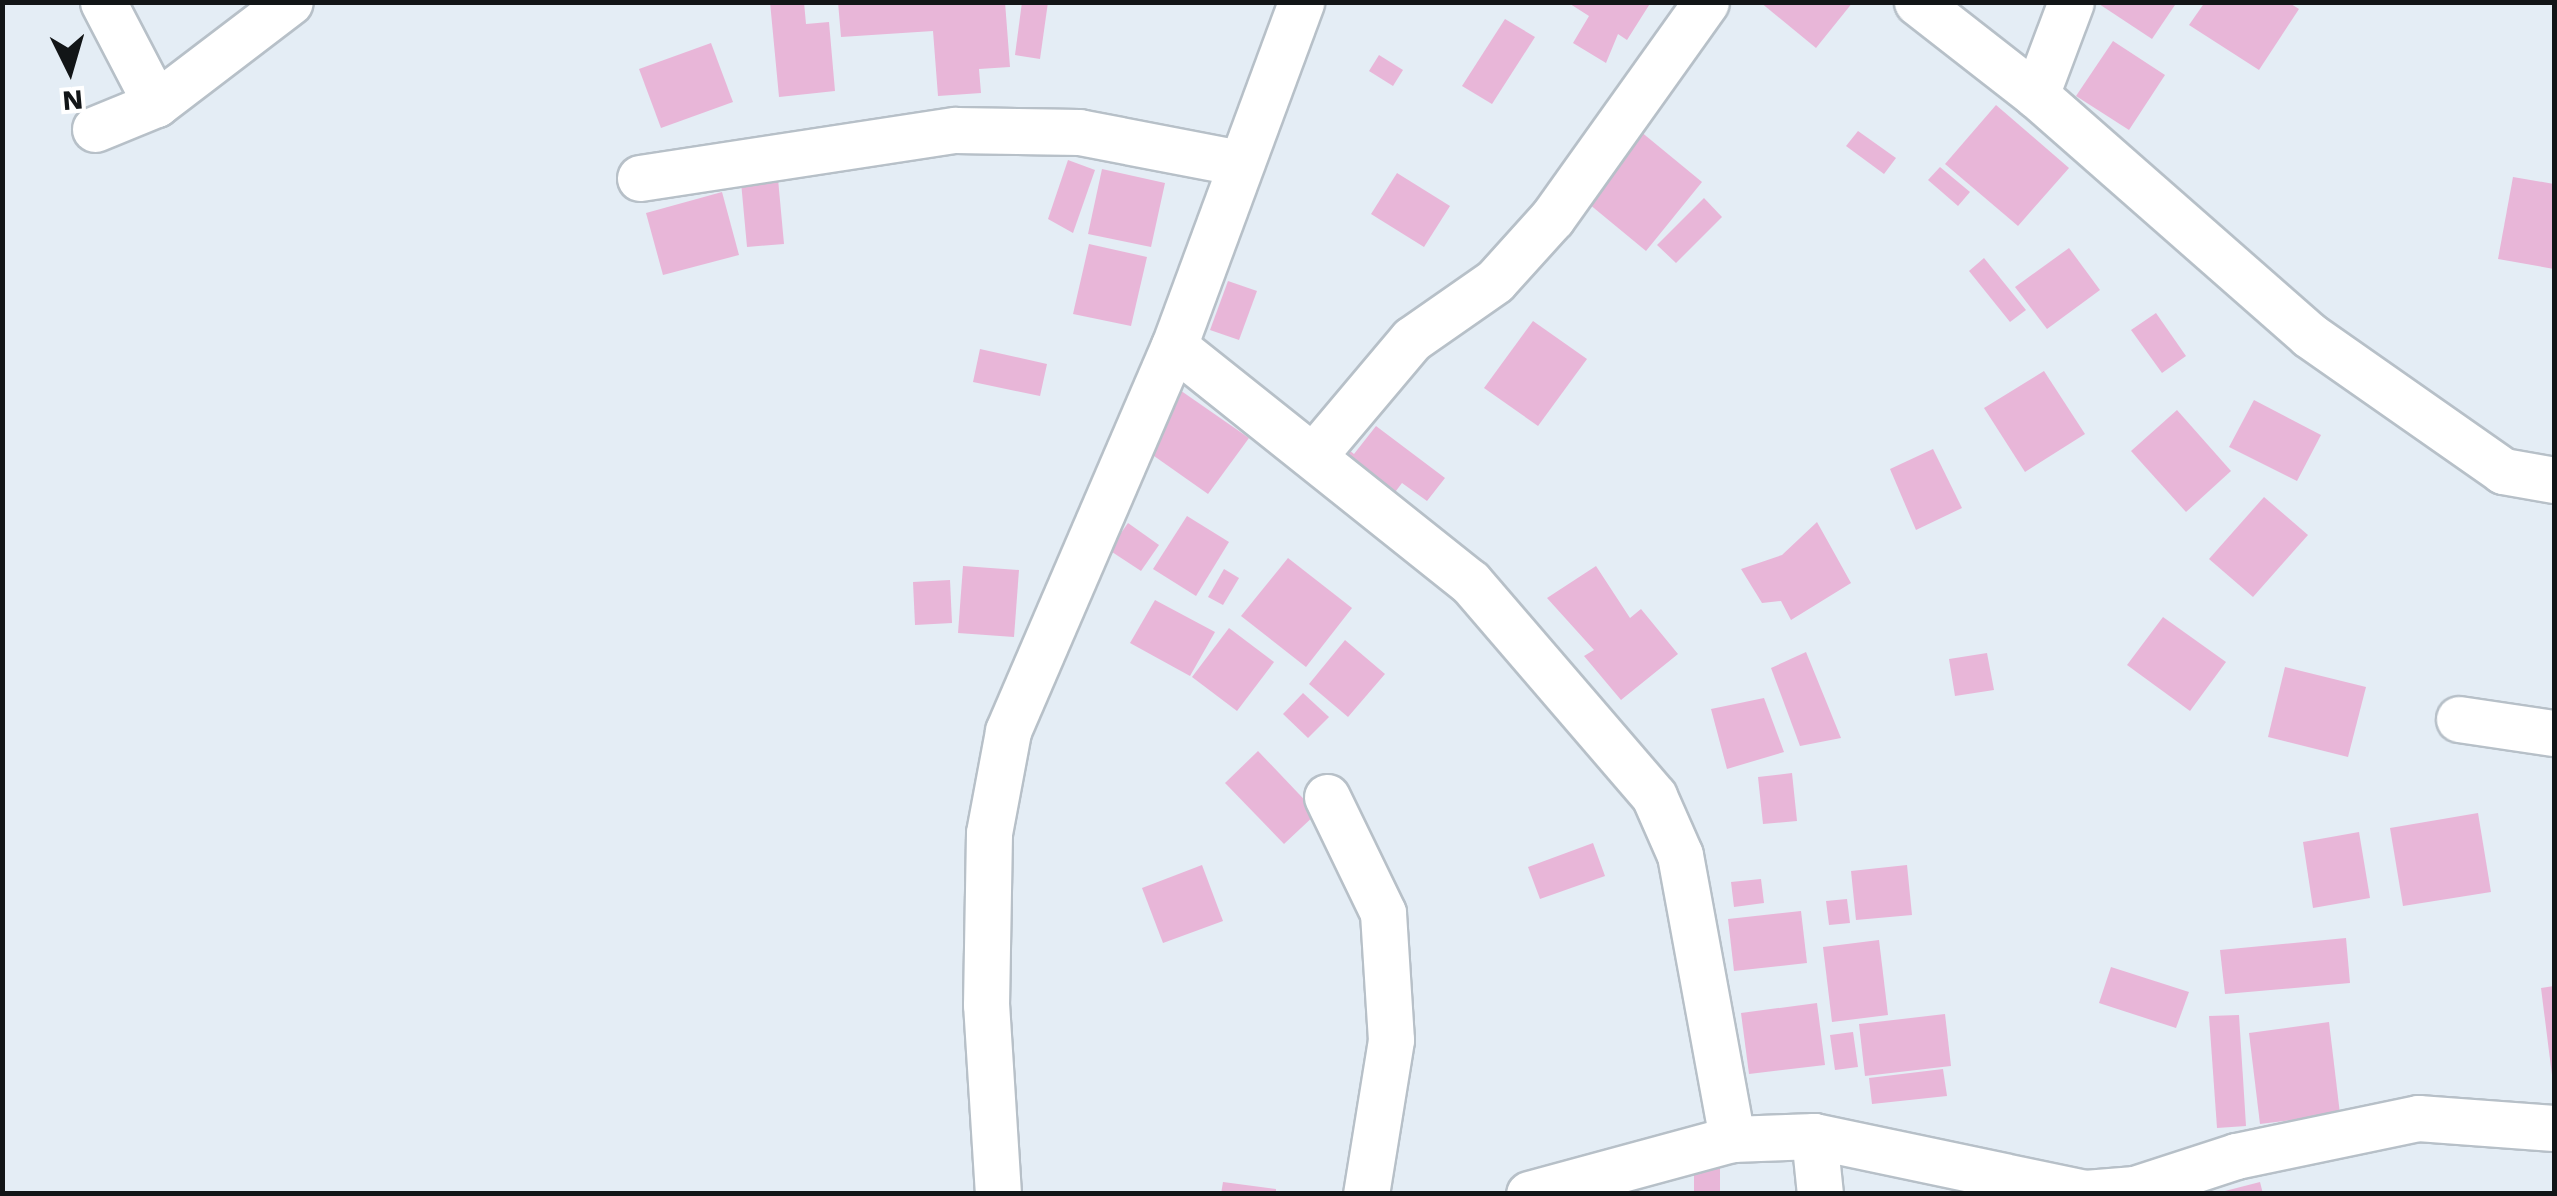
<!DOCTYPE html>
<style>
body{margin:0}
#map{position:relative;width:2557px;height:1196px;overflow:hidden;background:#e4edf5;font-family:"Work Sans",sans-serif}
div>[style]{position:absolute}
.building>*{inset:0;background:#e8b6d8}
.roads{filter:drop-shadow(2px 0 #b7c0c8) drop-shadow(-2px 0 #b7c0c8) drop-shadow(0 2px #b7c0c8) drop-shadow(0 -2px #b7c0c8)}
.minor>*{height:45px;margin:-22.5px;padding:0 22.5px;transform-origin:22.5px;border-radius:22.5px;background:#fff}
span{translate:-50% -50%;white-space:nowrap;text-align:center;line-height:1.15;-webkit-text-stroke:8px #fff;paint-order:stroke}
.frame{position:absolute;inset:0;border:5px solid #121517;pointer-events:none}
.north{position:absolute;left:20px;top:20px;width:100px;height:100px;-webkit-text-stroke:8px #fff;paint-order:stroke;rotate:175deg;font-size:28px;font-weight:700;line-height:40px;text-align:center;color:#121517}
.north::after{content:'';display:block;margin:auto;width:35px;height:45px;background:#121517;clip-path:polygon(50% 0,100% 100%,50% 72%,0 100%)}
</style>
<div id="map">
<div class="building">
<div style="clip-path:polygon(770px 2px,804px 2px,806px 24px,829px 22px,835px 91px,779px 97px)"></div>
<div style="clip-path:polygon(838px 2px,1005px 2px,1010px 67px,979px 69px,981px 93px,938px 96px,933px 31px,841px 37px)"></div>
<div style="clip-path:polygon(1022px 2px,1048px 2px,1040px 59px,1015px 55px)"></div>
<div style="clip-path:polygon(1567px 2px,1651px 2px,1627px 40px,1618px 34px,1606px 63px,1573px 43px,1589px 16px)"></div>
<div style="clip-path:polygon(1760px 2px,1853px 2px,1816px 48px)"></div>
<div style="clip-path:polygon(2096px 2px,2177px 2px,2152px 39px)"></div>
<div style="clip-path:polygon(2205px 2px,2288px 2px,2299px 9px,2259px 70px,2189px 25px)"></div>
<div style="clip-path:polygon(1505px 19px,1535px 37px,1492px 104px,1462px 86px)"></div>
<div style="clip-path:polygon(2113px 41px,2165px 75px,2129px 130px,2076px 96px)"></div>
<div style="clip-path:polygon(711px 43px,733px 102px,661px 128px,639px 69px)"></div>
<div style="clip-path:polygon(1379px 55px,1403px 70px,1393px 86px,1369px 71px)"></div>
<div style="clip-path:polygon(1996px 105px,2069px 168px,2018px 226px,1945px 164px)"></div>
<div style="clip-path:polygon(1640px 131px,1702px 182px,1646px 251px,1583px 199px)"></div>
<div style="clip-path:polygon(1858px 131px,1896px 158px,1884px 174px,1846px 146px)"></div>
<div style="clip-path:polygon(1068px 160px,1095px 170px,1073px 233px,1048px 219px)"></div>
<div style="clip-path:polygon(1940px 167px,1970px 192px,1958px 206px,1928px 180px)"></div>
<div style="clip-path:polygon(777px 168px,784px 244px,747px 247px,740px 171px)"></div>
<div style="clip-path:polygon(1102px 169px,1165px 183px,1151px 247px,1088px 234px)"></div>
<div style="clip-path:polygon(1397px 173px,1450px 206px,1424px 247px,1371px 214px)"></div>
<div style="clip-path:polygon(2513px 177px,2554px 184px,2554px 269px,2498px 259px)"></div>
<div style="clip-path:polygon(722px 192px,739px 255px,663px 275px,646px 213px)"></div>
<div style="clip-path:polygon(1704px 198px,1722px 217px,1676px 263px,1657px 245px)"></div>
<div style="clip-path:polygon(1089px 244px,1147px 257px,1131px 326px,1073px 314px)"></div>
<div style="clip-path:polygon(2069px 248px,2100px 290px,2047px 329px,2015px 287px)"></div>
<div style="clip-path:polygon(1984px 258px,2026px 310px,2010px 322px,1969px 271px)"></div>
<div style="clip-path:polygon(1228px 281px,1257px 291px,1239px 340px,1210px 330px)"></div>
<div style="clip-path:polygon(2156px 313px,2186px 356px,2162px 373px,2131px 330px)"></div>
<div style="clip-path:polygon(1533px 321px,1587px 359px,1538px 426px,1484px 388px)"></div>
<div style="clip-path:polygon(980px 349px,1047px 364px,1040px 396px,973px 382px)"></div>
<div style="clip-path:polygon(2044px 371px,2085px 434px,2025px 472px,1984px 408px)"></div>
<div style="clip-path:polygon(1177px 388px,1249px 438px,1208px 494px,1137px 444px)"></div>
<div style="clip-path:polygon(2254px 400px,2321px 435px,2297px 481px,2229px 447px)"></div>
<div style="clip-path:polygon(2177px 410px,2231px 471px,2186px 512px,2131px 451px)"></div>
<div style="clip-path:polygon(1376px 426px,1445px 478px,1427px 501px,1402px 483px,1386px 504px,1331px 462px,1343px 445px,1354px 454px)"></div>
<div style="clip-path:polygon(1933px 449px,1962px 508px,1916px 530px,1890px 469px)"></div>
<div style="clip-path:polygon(2264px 497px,2308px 535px,2253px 597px,2209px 559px)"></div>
<div style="clip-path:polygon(1187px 516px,1229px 542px,1196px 596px,1153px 569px)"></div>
<div style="clip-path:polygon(1817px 522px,1851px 583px,1791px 620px,1781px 601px,1762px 603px,1741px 569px,1782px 555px)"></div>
<div style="clip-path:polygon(1128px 523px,1159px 545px,1141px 571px,1109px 550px)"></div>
<div style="clip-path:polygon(1288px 558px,1352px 608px,1306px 667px,1241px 616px)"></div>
<div style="clip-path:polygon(963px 566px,1019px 570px,1014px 637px,958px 633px)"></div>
<div style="clip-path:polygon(1596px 566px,1630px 618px,1641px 609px,1678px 654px,1621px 700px,1584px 656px,1594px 650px,1547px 598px)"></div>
<div style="clip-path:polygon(1224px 569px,1239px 578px,1223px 605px,1208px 597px)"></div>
<div style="clip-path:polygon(950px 580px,952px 623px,915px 625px,913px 582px)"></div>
<div style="clip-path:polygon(1155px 600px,1215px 632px,1190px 676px,1130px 643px)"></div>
<div style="clip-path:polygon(2163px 617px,2226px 662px,2190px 711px,2127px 665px)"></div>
<div style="clip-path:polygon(1229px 628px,1274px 662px,1237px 711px,1192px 677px)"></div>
<div style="clip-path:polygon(1345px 640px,1385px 674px,1348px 717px,1309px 684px)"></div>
<div style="clip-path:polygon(1806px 652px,1841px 738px,1800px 746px,1771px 668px)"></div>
<div style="clip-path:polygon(1987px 653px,1994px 690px,1955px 696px,1949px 659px)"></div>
<div style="clip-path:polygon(2285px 667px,2366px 687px,2348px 757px,2268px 737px)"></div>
<div style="clip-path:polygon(1303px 693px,1329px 717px,1308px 738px,1283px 714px)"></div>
<div style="clip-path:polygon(1764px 698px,1784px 752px,1727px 769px,1711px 709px)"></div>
<div style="clip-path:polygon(1258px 751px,1317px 813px,1284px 844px,1225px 783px)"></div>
<div style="clip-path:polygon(1792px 773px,1797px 821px,1763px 824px,1758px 777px)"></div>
<div style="clip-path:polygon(2478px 813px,2491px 892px,2403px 906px,2390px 828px)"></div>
<div style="clip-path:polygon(2359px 832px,2370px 898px,2313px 908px,2303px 842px)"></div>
<div style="clip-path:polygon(1593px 843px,1605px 876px,1540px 899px,1528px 867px)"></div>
<div style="clip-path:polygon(1202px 865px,1223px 921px,1163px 943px,1142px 888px)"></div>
<div style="clip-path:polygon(1907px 865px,1912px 915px,1856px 920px,1851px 871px)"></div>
<div style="clip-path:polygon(1761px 879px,1764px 903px,1734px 907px,1731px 882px)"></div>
<div style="clip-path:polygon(1847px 899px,1850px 923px,1829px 925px,1826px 901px)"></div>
<div style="clip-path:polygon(1801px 911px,1807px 963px,1734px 971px,1728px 919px)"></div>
<div style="clip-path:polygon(2346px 938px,2350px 983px,2225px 994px,2220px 950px)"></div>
<div style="clip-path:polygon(1879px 940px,1888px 1015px,1832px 1022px,1823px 947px)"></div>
<div style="clip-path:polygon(2111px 967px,2189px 992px,2176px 1028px,2099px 1003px)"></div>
<div style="clip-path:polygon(2554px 986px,2554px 1075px,2552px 1075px,2541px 988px)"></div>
<div style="clip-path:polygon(1817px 1003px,1825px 1065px,1749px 1074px,1741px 1013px)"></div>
<div style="clip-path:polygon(1945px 1014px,1951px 1066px,1865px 1076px,1859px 1024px)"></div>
<div style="clip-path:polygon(2239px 1015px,2246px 1126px,2217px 1128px,2209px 1016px)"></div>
<div style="clip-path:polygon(2329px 1022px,2340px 1114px,2260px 1124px,2249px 1033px)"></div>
<div style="clip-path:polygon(1853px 1032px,1858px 1067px,1835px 1070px,1830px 1035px)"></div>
<div style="clip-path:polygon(1943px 1069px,1947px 1096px,1872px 1104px,1869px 1078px)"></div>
<div style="clip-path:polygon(1694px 1159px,1720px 1159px,1720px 1194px,1694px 1194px)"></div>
<div style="clip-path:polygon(1223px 1182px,1276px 1189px,1276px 1194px,1221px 1194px)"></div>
<div style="clip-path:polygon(2260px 1182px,2263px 1194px,2222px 1194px,2221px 1192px)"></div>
</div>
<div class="roads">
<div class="minor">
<div style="left:103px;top:2px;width:115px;rotate:62.5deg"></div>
<div style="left:1917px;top:2px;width:151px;rotate:38deg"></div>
<div style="left:2036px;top:95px;width:363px;rotate:41.3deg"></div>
<div style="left:2309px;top:335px;width:237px;rotate:35deg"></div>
<div style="left:2503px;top:471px;width:52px;rotate:10deg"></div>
<div style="left:2036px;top:95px;width:99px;rotate:-69.4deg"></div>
<div style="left:95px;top:129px;width:66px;rotate:-22.3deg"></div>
<div style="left:156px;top:104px;width:168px;rotate:-37.3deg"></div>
<div style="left:640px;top:178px;width:319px;rotate:-8.7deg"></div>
<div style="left:955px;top:130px;width:124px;rotate:0.9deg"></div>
<div style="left:1079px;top:132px;width:164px;rotate:10.9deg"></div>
<div style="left:1174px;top:346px;width:379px;rotate:38.6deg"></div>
<div style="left:1470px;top:582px;width:282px;rotate:49.3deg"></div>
<div style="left:1654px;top:796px;width:64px;rotate:66.2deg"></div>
<div style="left:1680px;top:855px;width:289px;rotate:79.6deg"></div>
<div style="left:1315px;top:454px;width:150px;rotate:-49.9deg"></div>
<div style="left:1412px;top:339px;width:101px;rotate:-34.9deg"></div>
<div style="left:1495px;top:281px;width:85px;rotate:-47.9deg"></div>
<div style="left:1552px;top:218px;width:265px;rotate:-54.5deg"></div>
<div style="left:2459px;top:719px;width:96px;rotate:8.4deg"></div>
<div style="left:1327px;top:797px;width:129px;rotate:64.2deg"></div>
<div style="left:1383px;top:913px;width:127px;rotate:86.4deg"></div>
<div style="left:1391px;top:1040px;width:156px;rotate:99.2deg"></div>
<div style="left:1814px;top:1136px;width:58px;rotate:84.1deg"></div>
<div style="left:998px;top:1194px;width:189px;rotate:-93.6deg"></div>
<div style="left:986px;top:1005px;width:172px;rotate:-89deg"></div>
<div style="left:989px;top:833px;width:104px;rotate:-79.4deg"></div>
<div style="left:1008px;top:731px;width:419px;rotate:-66.7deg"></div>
<div style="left:1174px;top:346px;width:367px;rotate:-69.7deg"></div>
<div style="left:1529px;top:1194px;width:210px;rotate:-15.2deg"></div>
<div style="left:1732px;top:1139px;width:82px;rotate:-2.1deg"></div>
<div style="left:1814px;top:1136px;width:277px;rotate:11.9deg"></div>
<div style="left:2085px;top:1193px;width:50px;rotate:-4.6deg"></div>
<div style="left:2135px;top:1189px;width:106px;rotate:-18.1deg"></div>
<div style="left:2236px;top:1156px;width:186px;rotate:-11.8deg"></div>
<div style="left:2418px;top:1118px;width:136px;rotate:4.2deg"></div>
</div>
</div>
<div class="frame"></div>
<div class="north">N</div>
</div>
